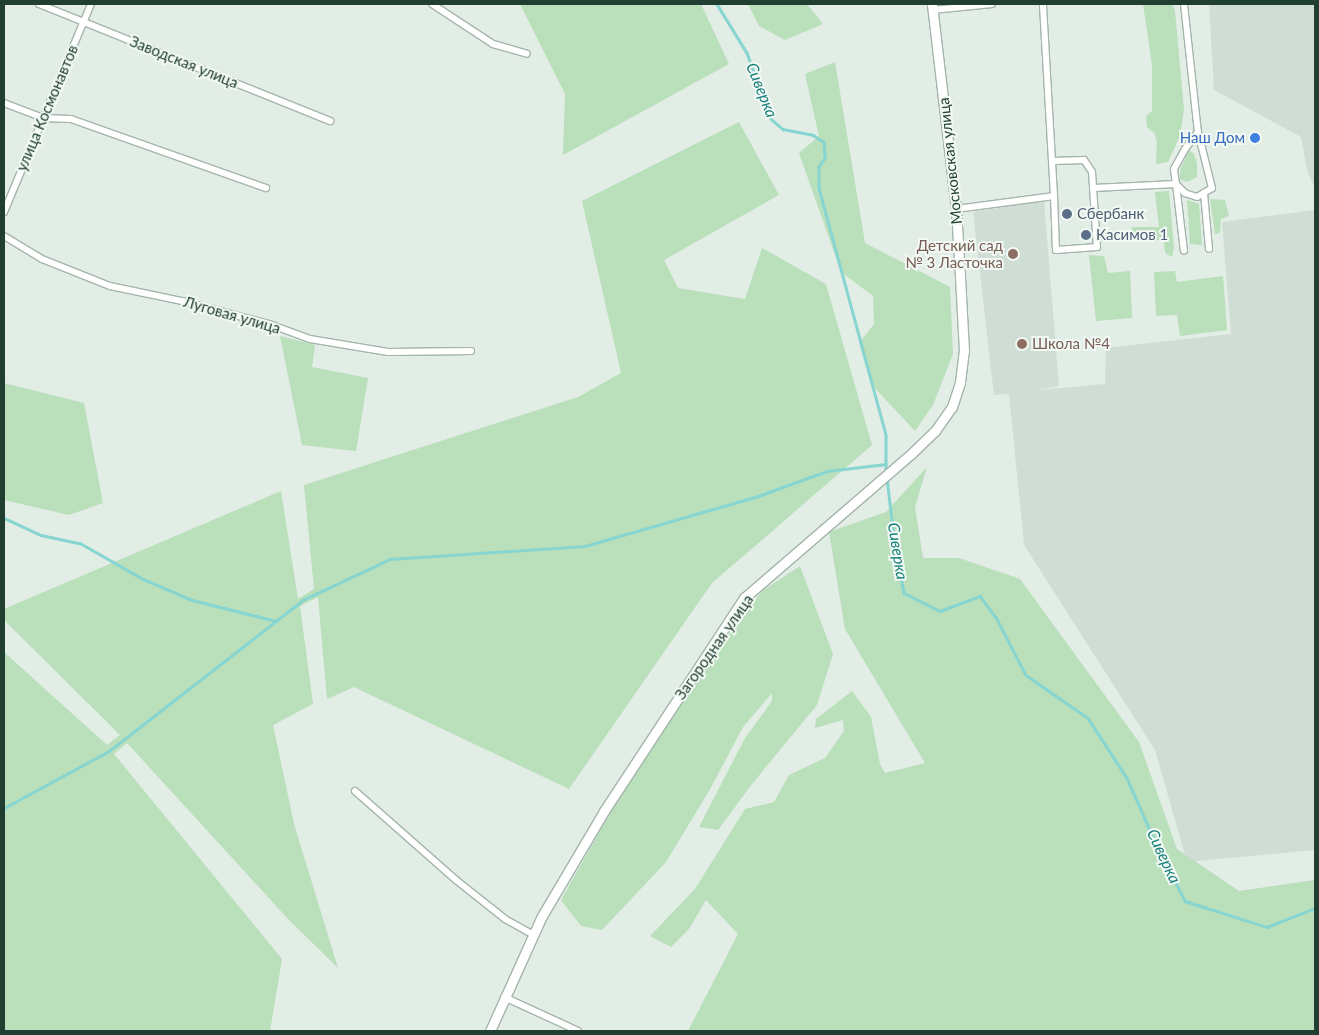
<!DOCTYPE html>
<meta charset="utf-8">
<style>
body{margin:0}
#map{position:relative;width:1319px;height:1035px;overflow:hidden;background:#e2ede5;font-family:Lato,sans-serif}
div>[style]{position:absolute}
.built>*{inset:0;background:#d0ddd4}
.green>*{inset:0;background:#b9dfbb}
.stream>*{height:2.5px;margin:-1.25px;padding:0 1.25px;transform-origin:1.25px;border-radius:1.25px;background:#86d5d1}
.roads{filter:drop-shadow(1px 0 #a4b5ab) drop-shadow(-1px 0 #a4b5ab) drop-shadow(0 1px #a4b5ab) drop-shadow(0 -1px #a4b5ab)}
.minor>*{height:6px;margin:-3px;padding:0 3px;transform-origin:3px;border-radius:3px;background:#fff}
.secondary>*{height:9px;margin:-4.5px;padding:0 4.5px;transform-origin:4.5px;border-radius:4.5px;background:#fff}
.dots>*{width:14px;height:14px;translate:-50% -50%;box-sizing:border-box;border:2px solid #f2f9f4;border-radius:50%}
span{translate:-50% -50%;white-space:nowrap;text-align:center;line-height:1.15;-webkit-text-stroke:4px #f2f9f4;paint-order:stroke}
.street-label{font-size:15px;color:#203f30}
.shop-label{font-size:15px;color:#366cbe}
.right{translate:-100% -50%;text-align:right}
.service-label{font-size:15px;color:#4e5e75}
.left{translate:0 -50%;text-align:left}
.education-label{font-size:15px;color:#785e54}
.water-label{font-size:16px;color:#177f7a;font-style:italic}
.frame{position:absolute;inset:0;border:5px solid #203f30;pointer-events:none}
</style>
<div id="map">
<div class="built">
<div style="clip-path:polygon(1209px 4px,1315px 4px,1315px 188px,1307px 170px,1301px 137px,1214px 90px)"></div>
<div style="clip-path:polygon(1044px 201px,1059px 386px,1038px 390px,1105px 384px,1106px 348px,1231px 334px,1222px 222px,1315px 210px,1315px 850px,1187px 862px,1155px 750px,1024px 545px,1009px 394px,994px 395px,973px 212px)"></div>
</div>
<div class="green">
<div style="clip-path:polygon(520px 4px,701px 4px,729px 64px,563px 155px,565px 94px)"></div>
<div style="clip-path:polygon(748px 4px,807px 4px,823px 24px,785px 40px,759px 26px)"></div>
<div style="clip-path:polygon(1143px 4px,1172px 4px,1175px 11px,1184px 110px,1180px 136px,1168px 162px,1156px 164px,1157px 141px,1154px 133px,1147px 127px,1146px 116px,1152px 111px,1152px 65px)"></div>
<div style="clip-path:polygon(835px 62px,865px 243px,950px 287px,953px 354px,933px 405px,915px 431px,871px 384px,859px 343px,874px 324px,873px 296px,841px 272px,799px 153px,819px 136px,805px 74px)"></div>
<div style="clip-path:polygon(739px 122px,779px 195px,664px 260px,678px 288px,745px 299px,762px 248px,826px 284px,872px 445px,712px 583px,569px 789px,354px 687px,327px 699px,318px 597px,300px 606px,313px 704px,273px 725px,294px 824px,338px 968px,289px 920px,127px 743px,114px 754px,282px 959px,270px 1031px,4px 1031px,4px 652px,107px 745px,120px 735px,4px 620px,4px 609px,281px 491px,298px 599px,314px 589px,304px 485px,578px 397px,621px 373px,582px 201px)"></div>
<div style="clip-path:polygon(1189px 150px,1194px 154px,1197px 163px,1197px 177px,1187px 182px,1179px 179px,1181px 168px)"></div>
<div style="clip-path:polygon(1169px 191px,1174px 248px,1172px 257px,1165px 253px,1164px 240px,1132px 241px,1132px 227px,1159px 227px,1155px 192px)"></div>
<div style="clip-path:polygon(1210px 199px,1225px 200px,1229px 216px,1221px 219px,1220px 233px,1215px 234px)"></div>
<div style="clip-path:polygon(1187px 200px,1199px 204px,1202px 245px,1190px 244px)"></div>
<div style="clip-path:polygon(1089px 255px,1104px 256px,1108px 273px,1130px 271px,1132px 318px,1096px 321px)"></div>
<div style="clip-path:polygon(1175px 271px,1177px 282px,1223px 276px,1227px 330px,1180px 336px,1177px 315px,1156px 316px,1154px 272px)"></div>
<div style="clip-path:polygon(280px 336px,315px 345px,312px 367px,368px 378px,356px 451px,302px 445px)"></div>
<div style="clip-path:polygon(4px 383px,84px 403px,103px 503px,69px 515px,4px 500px)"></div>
<div style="clip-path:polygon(927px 467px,915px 507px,923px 558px,959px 558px,1020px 579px,1139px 742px,1177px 849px,1239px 891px,1315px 880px,1315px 1031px,688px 1031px,738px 934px,706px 900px,689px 929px,671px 947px,650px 936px,695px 889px,745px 809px,774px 802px,789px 775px,825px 758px,844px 731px,843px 720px,815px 728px,816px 719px,852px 691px,871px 717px,880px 764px,885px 773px,925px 763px,845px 629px,829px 532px,886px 512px)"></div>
<div style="clip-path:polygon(800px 566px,833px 654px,817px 705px,752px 784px,718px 830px,699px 827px,745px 738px,772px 701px,772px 693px,743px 727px,709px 791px,666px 862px,602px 930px,581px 926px,561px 900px,613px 808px,699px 675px,762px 591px)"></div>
</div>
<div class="stream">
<div style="left:717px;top:4px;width:57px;rotate:58.5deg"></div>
<div style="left:747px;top:53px;width:70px;rotate:70deg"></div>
<div style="left:771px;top:119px;width:16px;rotate:40deg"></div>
<div style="left:783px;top:129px;width:31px;rotate:11deg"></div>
<div style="left:813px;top:135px;width:13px;rotate:32deg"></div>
<div style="left:824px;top:142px;width:16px;rotate:86deg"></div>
<div style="left:825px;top:158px;width:11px;rotate:124deg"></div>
<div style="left:819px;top:167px;width:21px;rotate:90deg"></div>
<div style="left:819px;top:188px;width:256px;rotate:74.8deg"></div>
<div style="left:886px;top:435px;width:38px;rotate:90deg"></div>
<div style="left:887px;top:478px;width:59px;rotate:83.2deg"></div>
<div style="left:894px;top:537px;width:57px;rotate:79.9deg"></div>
<div style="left:904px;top:593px;width:40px;rotate:26.6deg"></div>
<div style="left:940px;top:611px;width:43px;rotate:-20.6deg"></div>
<div style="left:980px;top:596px;width:26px;rotate:53deg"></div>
<div style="left:996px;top:617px;width:65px;rotate:62.7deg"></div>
<div style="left:1026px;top:675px;width:75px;rotate:34.7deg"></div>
<div style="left:1088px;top:718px;width:72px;rotate:57deg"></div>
<div style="left:1127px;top:778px;width:64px;rotate:66.2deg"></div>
<div style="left:1153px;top:837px;width:72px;rotate:63.4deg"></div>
<div style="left:1185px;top:901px;width:86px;rotate:17.6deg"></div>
<div style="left:1267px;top:927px;width:52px;rotate:-21.6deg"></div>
<div style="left:4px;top:518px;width:41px;rotate:24.7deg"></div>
<div style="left:41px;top:535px;width:40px;rotate:12deg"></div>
<div style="left:80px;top:543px;width:73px;rotate:29.7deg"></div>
<div style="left:143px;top:579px;width:53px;rotate:23.2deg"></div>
<div style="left:192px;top:600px;width:87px;rotate:14deg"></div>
<div style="left:4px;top:808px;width:119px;rotate:-28.5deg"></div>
<div style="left:109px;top:751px;width:246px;rotate:-37.9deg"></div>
<div style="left:303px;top:600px;width:96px;rotate:-25.2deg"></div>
<div style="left:390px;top:559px;width:195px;rotate:-3.8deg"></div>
<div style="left:585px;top:546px;width:180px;rotate:-16.1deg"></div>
<div style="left:758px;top:496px;width:73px;rotate:-19.9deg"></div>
<div style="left:827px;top:471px;width:59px;rotate:-6.8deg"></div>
</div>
<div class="roads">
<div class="minor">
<div style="left:39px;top:4px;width:314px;rotate:21.9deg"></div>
<div style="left:432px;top:4px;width:73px;rotate:33.3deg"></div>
<div style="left:493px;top:44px;width:35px;rotate:16deg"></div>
<div style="left:1184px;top:4px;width:129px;rotate:83.8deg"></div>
<div style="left:1198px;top:132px;width:58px;rotate:76deg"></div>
<div style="left:1212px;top:188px;width:17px;rotate:149deg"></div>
<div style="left:1197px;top:197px;width:13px;rotate:-162deg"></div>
<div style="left:1185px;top:193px;width:13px;rotate:-135deg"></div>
<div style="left:1176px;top:184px;width:15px;rotate:-98deg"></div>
<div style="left:1174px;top:169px;width:23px;rotate:-61deg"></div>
<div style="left:1185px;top:149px;width:21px;rotate:-53deg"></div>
<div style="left:933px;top:10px;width:59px;rotate:-5.8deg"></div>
<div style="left:4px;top:103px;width:42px;rotate:21deg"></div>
<div style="left:43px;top:118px;width:28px;rotate:2deg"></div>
<div style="left:71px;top:119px;width:207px;rotate:19.5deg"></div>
<div style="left:1052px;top:161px;width:32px;rotate:-2deg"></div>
<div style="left:1084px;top:160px;width:14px;rotate:56deg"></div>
<div style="left:1092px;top:172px;width:75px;rotate:86.2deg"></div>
<div style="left:1097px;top:247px;width:41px;rotate:175.8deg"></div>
<div style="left:1056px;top:250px;width:54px;rotate:-92.1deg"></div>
<div style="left:1093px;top:188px;width:83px;rotate:-2.8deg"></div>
<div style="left:1176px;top:184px;width:67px;rotate:83.2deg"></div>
<div style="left:1204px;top:193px;width:56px;rotate:84.9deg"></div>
<div style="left:956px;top:209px;width:99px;rotate:-7.6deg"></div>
<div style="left:1054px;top:196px;width:192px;rotate:-93.3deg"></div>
<div style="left:4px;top:212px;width:225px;rotate:-67.3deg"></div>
<div style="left:4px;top:236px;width:44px;rotate:31.2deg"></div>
<div style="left:42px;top:259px;width:73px;rotate:21.7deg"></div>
<div style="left:110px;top:286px;width:74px;rotate:11.8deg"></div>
<div style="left:182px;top:301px;width:93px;rotate:14.9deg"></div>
<div style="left:272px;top:325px;width:40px;rotate:20.2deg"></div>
<div style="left:310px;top:339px;width:79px;rotate:9.5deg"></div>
<div style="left:388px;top:352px;width:83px;rotate:-0.7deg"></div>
<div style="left:355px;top:791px;width:135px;rotate:41.4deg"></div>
<div style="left:456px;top:880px;width:63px;rotate:38.5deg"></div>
<div style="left:505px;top:919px;width:31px;rotate:29deg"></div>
<div style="left:504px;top:997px;width:81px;rotate:24.7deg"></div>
</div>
<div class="secondary">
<div style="left:490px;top:1031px;width:126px;rotate:-65.7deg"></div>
<div style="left:542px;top:916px;width:122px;rotate:-59.4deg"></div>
<div style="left:604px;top:811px;width:255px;rotate:-56.7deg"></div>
<div style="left:744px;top:598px;width:221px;rotate:-40.8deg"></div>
<div style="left:911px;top:454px;width:33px;rotate:-44deg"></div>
<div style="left:935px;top:431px;width:29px;rotate:-55deg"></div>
<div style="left:952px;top:407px;width:26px;rotate:-72deg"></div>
<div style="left:960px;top:382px;width:31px;rotate:-83deg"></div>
<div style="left:964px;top:351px;width:75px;rotate:-93.1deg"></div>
<div style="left:960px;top:276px;width:67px;rotate:-93.4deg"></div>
<div style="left:956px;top:209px;width:206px;rotate:-96.7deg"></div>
</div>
</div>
<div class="dots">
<div style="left:1255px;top:138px;background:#3f7fe0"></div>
<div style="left:1067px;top:214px;background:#5c6f8a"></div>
<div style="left:1086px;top:235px;background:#5c6f8a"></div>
<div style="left:1013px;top:254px;background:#8d6e63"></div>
<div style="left:1022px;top:344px;background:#8d6e63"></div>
</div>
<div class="street-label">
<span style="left:184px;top:62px;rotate:22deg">Заводская улица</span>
<span style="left:47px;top:108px;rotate:-67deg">улица Космонавтов</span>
<span style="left:950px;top:161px;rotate:-96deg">Московская улица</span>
<span style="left:232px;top:315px;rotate:16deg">Луговая улица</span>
<span style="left:714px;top:647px;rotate:-55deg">Загородная улица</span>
</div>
<div class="shop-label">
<span class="right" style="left:1245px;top:138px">Наш Дом</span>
</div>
<div class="service-label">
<span class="left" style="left:1077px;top:214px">Сбербанк</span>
<span class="left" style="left:1096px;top:235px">Касимов 1</span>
</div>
<div class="education-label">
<span class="right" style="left:1003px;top:254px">Детский сад<br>№ 3 Ласточка</span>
<span class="left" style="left:1032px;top:344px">Школа №4</span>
</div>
<div class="water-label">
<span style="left:762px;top:90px;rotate:68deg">Сиверка</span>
<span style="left:898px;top:551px;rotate:81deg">Сиверка</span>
<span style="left:1164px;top:856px;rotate:65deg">Сиверка</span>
</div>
<div class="frame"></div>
</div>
